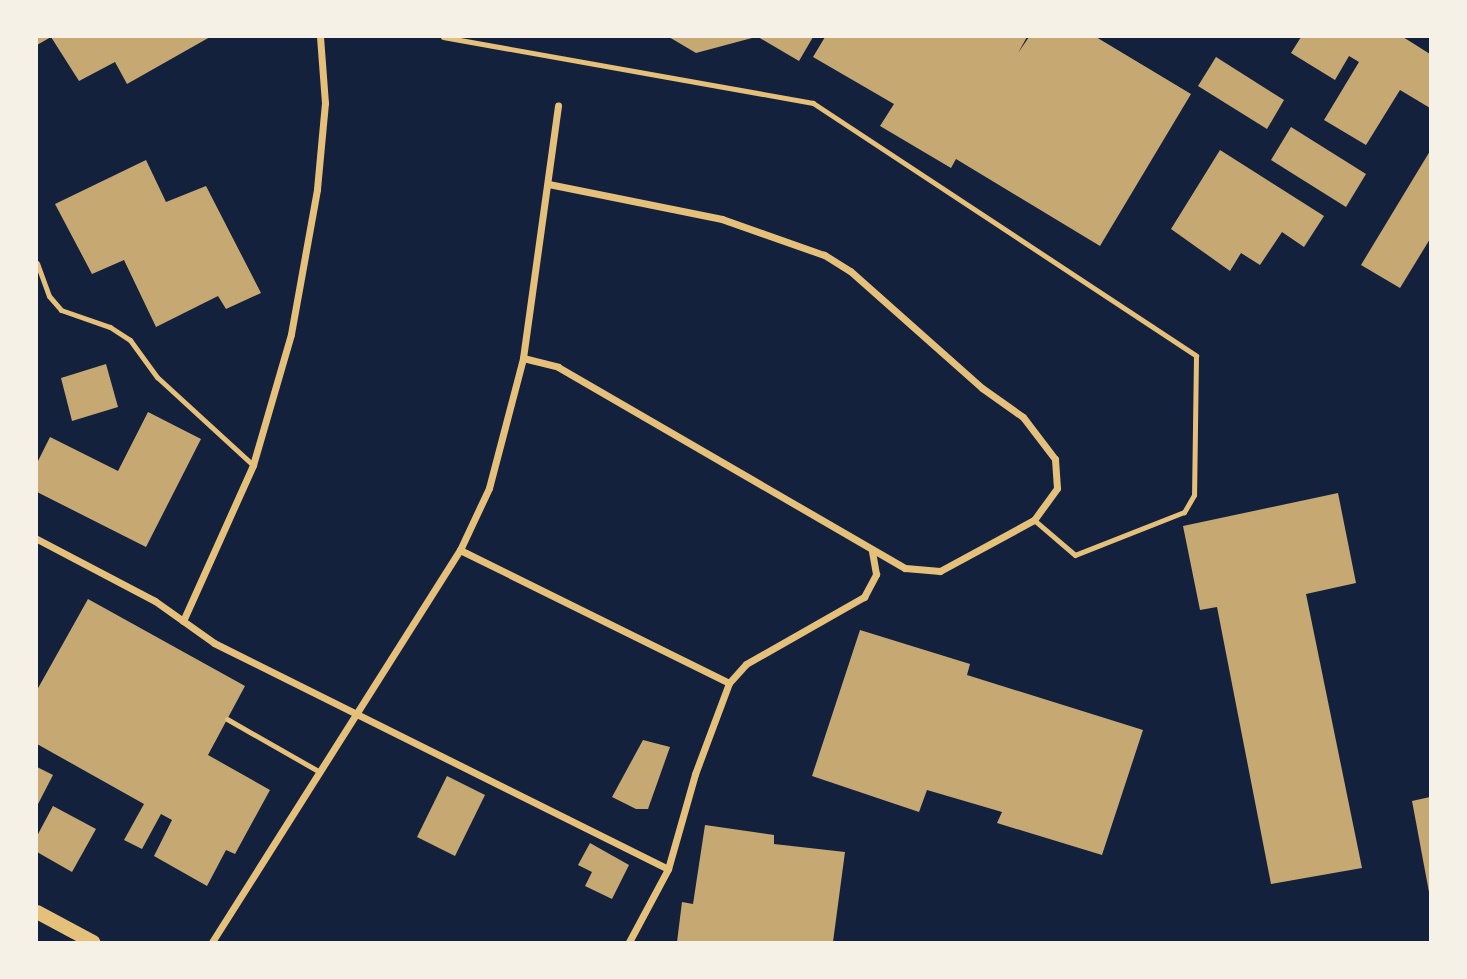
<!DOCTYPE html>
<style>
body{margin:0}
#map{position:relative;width:1467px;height:979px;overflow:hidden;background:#14213d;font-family:Quicksand,sans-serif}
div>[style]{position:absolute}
.building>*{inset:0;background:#c6a872}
.service>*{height:5px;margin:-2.5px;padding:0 2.5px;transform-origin:2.5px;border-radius:2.5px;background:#e5c07b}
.minor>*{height:7px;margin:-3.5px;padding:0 3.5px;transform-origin:3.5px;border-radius:3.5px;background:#e5c07b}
.secondary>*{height:14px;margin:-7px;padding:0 7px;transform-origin:7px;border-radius:7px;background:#e5c07b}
span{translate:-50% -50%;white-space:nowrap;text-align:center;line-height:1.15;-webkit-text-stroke:7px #f6f1e7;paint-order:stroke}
.frame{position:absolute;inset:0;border:38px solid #f6f1e7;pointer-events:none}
</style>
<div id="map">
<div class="building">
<div style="clip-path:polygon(37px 37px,210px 37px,127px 84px,115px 62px,79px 81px,51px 37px,37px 45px)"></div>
<div style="clip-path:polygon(669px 37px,752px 37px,752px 38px,696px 53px)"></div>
<div style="clip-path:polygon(758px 37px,813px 37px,799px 61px)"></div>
<div style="clip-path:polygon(825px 37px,1027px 37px,1018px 53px,1029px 37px,1096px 37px,1191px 94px,1100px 246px,956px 159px,951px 168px,880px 126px,894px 104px,813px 57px)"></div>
<div style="clip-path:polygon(1301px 37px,1403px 37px,1430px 54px,1430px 108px,1400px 90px,1366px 145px,1324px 120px,1359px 62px,1349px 56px,1335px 80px,1291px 53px)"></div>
<div style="clip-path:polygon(1216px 57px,1284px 100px,1267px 129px,1198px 86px)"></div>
<div style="clip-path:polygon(1291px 127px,1366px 174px,1346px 207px,1271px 160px)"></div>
<div style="clip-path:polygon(1220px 150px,1324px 216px,1304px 247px,1282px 232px,1260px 265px,1241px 253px,1230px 271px,1171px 229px)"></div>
<div style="clip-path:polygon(1430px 151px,1430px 239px,1400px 288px,1361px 265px)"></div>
<div style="clip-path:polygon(146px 160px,166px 202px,206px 186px,261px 293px,226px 309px,218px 296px,156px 327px,124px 260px,92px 274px,55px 204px)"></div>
<div style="clip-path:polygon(106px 364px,118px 407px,72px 421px,61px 378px)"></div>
<div style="clip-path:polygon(148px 412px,201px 439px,146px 547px,37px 492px,37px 463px,50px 437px,118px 471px)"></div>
<div style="clip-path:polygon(1338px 493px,1356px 583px,1306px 594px,1362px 868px,1271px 884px,1217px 607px,1200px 610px,1183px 526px)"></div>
<div style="clip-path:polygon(88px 599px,245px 686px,208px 755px,270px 790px,235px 854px,226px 850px,207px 886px,154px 856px,172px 820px,161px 814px,142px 849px,124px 840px,144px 804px,37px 744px,37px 690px)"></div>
<div style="clip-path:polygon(860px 630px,970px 664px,967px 675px,1143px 730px,1102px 855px,997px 823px,1002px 812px,927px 790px,919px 812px,812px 776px)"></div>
<div style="clip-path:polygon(643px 740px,670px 747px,648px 809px,636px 809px,612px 797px)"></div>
<div style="clip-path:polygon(37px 767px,53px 775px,37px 806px)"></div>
<div style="clip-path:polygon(447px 776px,485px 795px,455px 856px,417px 837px)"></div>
<div style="clip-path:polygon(1430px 797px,1430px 892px,1429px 892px,1412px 801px)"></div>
<div style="clip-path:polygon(53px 806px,96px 829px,72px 872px,37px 852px,37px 836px)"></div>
<div style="clip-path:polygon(705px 825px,774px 835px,774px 844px,845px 852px,833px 942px,677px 942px,682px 902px,693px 904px)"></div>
<div style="clip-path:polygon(590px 843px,629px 865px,612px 899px,585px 886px,592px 872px,578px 865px)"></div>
</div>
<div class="service">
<div style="left:443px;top:37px;width:376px;rotate:10.1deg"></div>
<div style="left:813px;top:103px;width:459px;rotate:33.4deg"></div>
<div style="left:1196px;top:356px;width:139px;rotate:90.8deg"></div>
<div style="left:1194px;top:495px;width:20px;rotate:120deg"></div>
<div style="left:1184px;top:512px;width:117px;rotate:158.5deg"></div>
<div style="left:1075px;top:555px;width:54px;rotate:-139.5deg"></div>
<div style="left:37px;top:263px;width:35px;rotate:70deg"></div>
<div style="left:49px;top:296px;width:18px;rotate:49deg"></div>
<div style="left:61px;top:310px;width:52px;rotate:19.1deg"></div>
<div style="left:110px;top:327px;width:24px;rotate:33deg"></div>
<div style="left:130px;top:340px;width:46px;rotate:53.9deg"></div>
<div style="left:157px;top:377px;width:130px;rotate:42.5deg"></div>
<div style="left:227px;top:719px;width:107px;rotate:29.7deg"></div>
</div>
<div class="minor">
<div style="left:523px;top:358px;width:36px;rotate:14deg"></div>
<div style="left:558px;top:367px;width:401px;rotate:30.1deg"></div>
<div style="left:905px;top:568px;width:35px;rotate:5deg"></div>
<div style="left:940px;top:571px;width:107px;rotate:-28.5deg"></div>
<div style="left:1034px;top:520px;width:39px;rotate:-54deg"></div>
<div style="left:1057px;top:488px;width:29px;rotate:-94deg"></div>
<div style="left:1055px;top:459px;width:53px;rotate:-127.3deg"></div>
<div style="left:1023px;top:417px;width:50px;rotate:-144.7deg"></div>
<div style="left:982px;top:388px;width:176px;rotate:-138.4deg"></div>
<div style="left:850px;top:271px;width:31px;rotate:-148deg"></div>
<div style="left:824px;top:255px;width:108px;rotate:-160.6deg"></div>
<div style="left:722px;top:219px;width:177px;rotate:-168.6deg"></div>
<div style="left:37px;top:539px;width:133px;rotate:27.7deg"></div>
<div style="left:155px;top:601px;width:72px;rotate:35.4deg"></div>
<div style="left:214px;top:643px;width:507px;rotate:26.46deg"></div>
<div style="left:460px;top:550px;width:300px;rotate:26.3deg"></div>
<div style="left:183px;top:621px;width:171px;rotate:-65.8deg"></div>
<div style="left:253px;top:465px;width:136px;rotate:-73.8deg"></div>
<div style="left:291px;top:334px;width:147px;rotate:-79.8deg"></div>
<div style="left:317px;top:189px;width:86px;rotate:-84.7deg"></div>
<div style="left:325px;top:103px;width:66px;rotate:-94.3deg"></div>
<div style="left:212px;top:942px;width:464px;rotate:-57.7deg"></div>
<div style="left:460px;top:550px;width:68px;rotate:-64.9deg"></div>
<div style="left:489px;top:488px;width:134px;rotate:-75.3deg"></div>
<div style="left:523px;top:358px;width:255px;rotate:-82.1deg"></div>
<div style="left:629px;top:942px;width:83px;rotate:-61.9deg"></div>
<div style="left:668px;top:869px;width:99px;rotate:-74.1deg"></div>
<div style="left:695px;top:774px;width:97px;rotate:-69.5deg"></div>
<div style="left:729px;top:683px;width:25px;rotate:-48deg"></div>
<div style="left:746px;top:664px;width:136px;rotate:-29.6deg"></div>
<div style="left:864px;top:597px;width:26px;rotate:-62deg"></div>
<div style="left:876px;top:574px;width:23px;rotate:-100deg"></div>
</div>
<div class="secondary">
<div style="left:37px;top:912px;width:64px;rotate:28.2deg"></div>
</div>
<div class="frame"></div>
</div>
